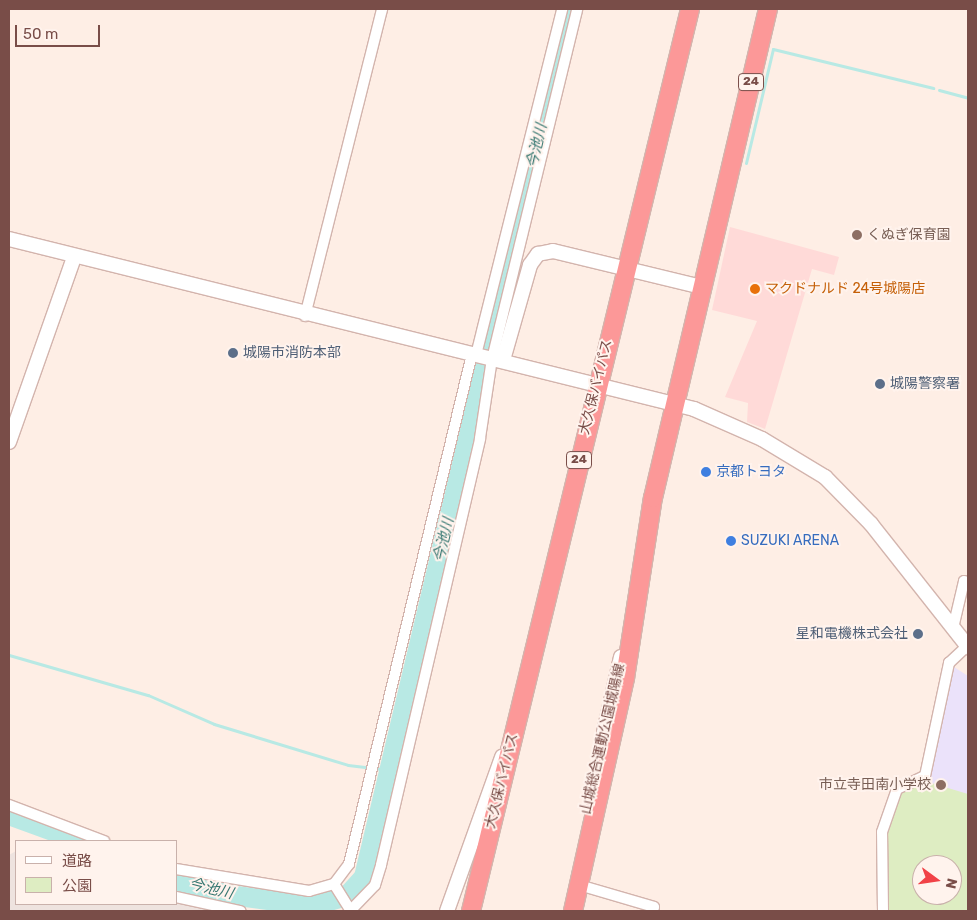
<!DOCTYPE html>
<meta charset="utf-8">
<style>
body{margin:0}
#map{position:relative;width:977px;height:920px;overflow:hidden;background:#feeee5;font-family:Rubik,"Noto Sans JP",sans-serif}
div>[style]{position:absolute}
.commercial>*{inset:0;background:#ffdad8}
.industrial>*{inset:0;background:#eee3df}
.education>*{inset:0;background:#ebe2fa}
.green>*{inset:0;background:#deedc2}
.stream>*{height:3px;margin:-1.5px;padding:0 1.5px;transform-origin:1.5px;border-radius:1.5px;background:#b8e9e4}
.river>*{height:20px;margin:-10px;padding:0 10px;transform-origin:10px;border-radius:10px;background:#b8e9e4}
.roads{filter:drop-shadow(1px 0 #d3b4ad) drop-shadow(-1px 0 #d3b4ad) drop-shadow(0 1px #d3b4ad) drop-shadow(0 -1px #d3b4ad)}
.street>*{height:10px;margin:-5px;padding:0 5px;transform-origin:5px;border-radius:5px;background:#fff}
.secondary>*{height:14px;margin:-7px;padding:0 7px;transform-origin:7px;border-radius:7px;background:#fff}
.highway>*{height:18px;margin:-9px;padding:0 9px;transform-origin:9px;border-radius:9px;background:#fc9898}
.dots>*{width:14px;height:14px;translate:-50% -50%;box-sizing:border-box;border:2px solid #fff3ed;border-radius:50%}
span{translate:-50% -50%;white-space:nowrap;text-align:center;line-height:1.15;-webkit-text-stroke:4px #fff3ed;paint-order:stroke}
.shield-label span{padding:1px 4px;background:#fff3ed;border:1px solid;border-radius:4px;-webkit-text-stroke-width:0}
.shield-label{font-size:12px;color:#794d48;font-weight:700}
.education-label{font-size:14px;color:#785e54}
.left{translate:0 -50%;text-align:left}
.right{translate:-100% -50%;text-align:right}
.food-label{font-size:14px;color:#c56008}
.service-label{font-size:14px;color:#4e5e75}
.street-label{font-size:14px;color:#794d48}
.shop-label{font-size:14px;color:#366cbe}
.water-label{font-size:15px;color:#387872;font-style:italic}
.frame{position:absolute;inset:0;border:10px solid #794d48;pointer-events:none}
.legend{position:absolute;left:15px;top:840px;width:162px;height:65px;box-sizing:border-box;background:#fff3ed;border:1px solid #c9b1ab;margin:0;padding:6px 9px;list-style:none;font-size:15px;color:#794d48}
.legend li{display:flex;align-items:center;gap:10px;height:25px}
.legend b{width:25px;border:1px solid #c9b1ab}
.north{position:absolute;left:912px;top:855px;width:50px;height:50px;box-sizing:border-box;background:#fff3ed;border:1px solid #c9b1ab;border-radius:50%;rotate:104deg;font-size:14px;font-weight:700;line-height:20px;text-align:center;color:#794d48}
.north::after{content:'';display:block;margin:auto;width:18px;height:22px;background:#f14247;clip-path:polygon(50% 0,100% 100%,50% 72%,0 100%)}
.scale{position:absolute;left:15px;top:25px;width:85px;height:22px;box-sizing:border-box;border:2px solid #794d48;border-top:0;padding-left:6px;font-size:15px;line-height:18px;white-space:nowrap;color:#794d48;-webkit-text-stroke:4px #fff3ed;paint-order:stroke}
</style>
<div id="map">
<div class="commercial">
<div style="clip-path:polygon(730px 227px,839px 257px,834px 275px,812px 269px,765px 429px,747px 422px,748px 403px,725px 397px,757px 321px,712px 310px)"></div>
</div>
<div class="industrial">
<div style="clip-path:polygon(16px 851px,16px 904px,176px 904px,176px 899px,227px 911px,9px 911px,9px 855px)"></div>
</div>
<div class="education">
<div style="clip-path:polygon(evenodd,954px 667px,968px 676px,968px 911px,885px 911px,887px 834px,899px 791px,927px 779px,954px 667px,922px 865px,952px 865px,952px 895px,922px 895px,922px 865px)"></div>
</div>
<div class="green">
<div style="clip-path:polygon(evenodd,928px 782px,968px 794px,968px 911px,887px 911px,888px 833px,902px 791px,928px 782px,922px 865px,952px 865px,952px 895px,922px 895px,922px 865px)"></div>
</div>
<div class="stream">
<div style="left:939px;top:90px;width:30px;rotate:15deg"></div>
<div style="left:746px;top:163px;width:117px;rotate:-76.7deg"></div>
<div style="left:773px;top:49px;width:165px;rotate:13.7deg"></div>
<div style="left:9px;top:655px;width:145px;rotate:16.1deg"></div>
<div style="left:148px;top:695px;width:72px;rotate:23.7deg"></div>
<div style="left:214px;top:724px;width:140px;rotate:17deg"></div>
<div style="left:348px;top:765px;width:42px;rotate:6.8deg"></div>
</div>
<div class="river">
<div style="left:9px;top:815px;width:76px;rotate:20.1deg"></div>
<div style="left:176px;top:881px;width:56px;rotate:14.5deg"></div>
<div style="left:230px;top:895px;width:83px;rotate:7.6deg"></div>
<div style="left:312px;top:906px;width:36px;rotate:-16deg"></div>
<div style="left:347px;top:896px;width:25px;rotate:-48deg"></div>
<div style="left:364px;top:877px;width:892px;rotate:-76.65deg"></div>
</div>
<div class="roads">
<div class="street">
<div style="left:305px;top:316px;width:317px;rotate:-75.9deg"></div>
<div style="left:476px;top:355px;width:357px;rotate:-76deg"></div>
<div style="left:953px;top:628px;width:48px;rotate:-76.8deg"></div>
<div style="left:964px;top:581px;width:4px;rotate:14deg"></div>
<div style="left:9px;top:805px;width:102px;rotate:20.8deg"></div>
<div style="left:176px;top:869px;width:135px;rotate:9.4deg"></div>
<div style="left:309px;top:891px;width:26px;rotate:-16deg"></div>
<div style="left:334px;top:884px;width:25px;rotate:-53deg"></div>
<div style="left:349px;top:864px;width:525px;rotate:-76.44deg"></div>
<div style="left:334px;top:884px;width:32px;rotate:58deg"></div>
<div style="left:579px;top:885px;width:78px;rotate:16.3deg"></div>
<div style="left:654px;top:907px;width:4px;rotate:104deg"></div>
<div style="left:176px;top:897px;width:66px;rotate:12.3deg"></div>
<div style="left:350px;top:911px;width:36px;rotate:-46deg"></div>
<div style="left:375px;top:885px;width:21px;rotate:-73deg"></div>
<div style="left:381px;top:865px;width:438px;rotate:-76.9deg"></div>
<div style="left:480px;top:438px;width:80px;rotate:-81.4deg"></div>
<div style="left:492px;top:359px;width:360px;rotate:-76.3deg"></div>
<div style="left:883px;top:911px;width:79px;rotate:-90.7deg"></div>
<div style="left:882px;top:832px;width:46px;rotate:-70.8deg"></div>
<div style="left:897px;top:789px;width:31px;rotate:-25deg"></div>
<div style="left:925px;top:776px;width:116px;rotate:-78deg"></div>
<div style="left:949px;top:663px;width:25px;rotate:-43deg"></div>
</div>
<div class="secondary">
<div style="left:9px;top:239px;width:706px;rotate:13.94deg"></div>
<div style="left:694px;top:409px;width:74px;rotate:23.8deg"></div>
<div style="left:762px;top:439px;width:74px;rotate:31.1deg"></div>
<div style="left:825px;top:477px;width:66px;rotate:45.6deg"></div>
<div style="left:871px;top:524px;width:157px;rotate:51.7deg"></div>
<div style="left:503px;top:360px;width:99px;rotate:-74.1deg"></div>
<div style="left:530px;top:265px;width:14px;rotate:-54deg"></div>
<div style="left:538px;top:254px;width:15px;rotate:-11deg"></div>
<div style="left:553px;top:251px;width:153px;rotate:13.6deg"></div>
<div style="left:9px;top:442px;width:196px;rotate:-70.6deg"></div>
<div style="left:604px;top:732px;width:77px;rotate:-77.2deg"></div>
<div style="left:447px;top:911px;width:164px;rotate:-70.3deg"></div>
</div>
<div class="highway">
<div style="left:471px;top:911px;width:928px;rotate:-76.35deg"></div>
<div style="left:573px;top:911px;width:239px;rotate:-77.4deg"></div>
<div style="left:625px;top:678px;width:182px;rotate:-81.2deg"></div>
<div style="left:653px;top:498px;width:502px;rotate:-76.77deg"></div>
</div>
</div>
<div class="dots">
<div style="left:857px;top:235px;background:#8d6e63"></div>
<div style="left:755px;top:289px;background:#e8710a"></div>
<div style="left:233px;top:353px;background:#5c6f8a"></div>
<div style="left:880px;top:384px;background:#5c6f8a"></div>
<div style="left:706px;top:472px;background:#3f7fe0"></div>
<div style="left:731px;top:541px;background:#3f7fe0"></div>
<div style="left:918px;top:634px;background:#5c6f8a"></div>
<div style="left:941px;top:785px;background:#8d6e63"></div>
</div>
<div class="shield-label">
<span style="left:751px;top:82px">24</span>
<span style="left:579px;top:460px">24</span>
</div>
<div class="education-label">
<span class="left" style="left:867px;top:235px">くぬぎ保育園</span>
<span class="right" style="left:931px;top:785px">市立寺田南小学校</span>
</div>
<div class="food-label">
<span class="left" style="left:765px;top:289px">マクドナルド 24号城陽店</span>
</div>
<div class="service-label">
<span class="left" style="left:243px;top:353px">城陽市消防本部</span>
<span class="left" style="left:890px;top:384px">城陽警察署</span>
<span class="right" style="left:908px;top:634px">星和電機株式会社</span>
</div>
<div class="street-label">
<span style="left:596px;top:387px;rotate:-76deg">大久保バイパス</span>
<span style="left:603px;top:739px;rotate:-77deg">山城総合運動公園城陽線</span>
<span style="left:502px;top:781px;rotate:-76deg">大久保バイパス</span>
</div>
<div class="shop-label">
<span class="left" style="left:716px;top:472px">京都トヨタ</span>
<span class="left" style="left:741px;top:541px">SUZUKI ARENA</span>
</div>
<div class="water-label">
<span style="left:537px;top:146px;rotate:-77deg">今池川</span>
<span style="left:444px;top:540px;rotate:-77deg">今池川</span>
<span style="left:211px;top:889px;rotate:14deg">今池川</span>
</div>
<div class="frame"></div>
<ul class="legend">
<li><b style="height:6px;background:#fff"></b>道路</li>
<li><b style="height:14px;background:#deedc2"></b>公園</li>
</ul>
<div class="north">N</div>
<div class="scale">50 m</div>
</div>
